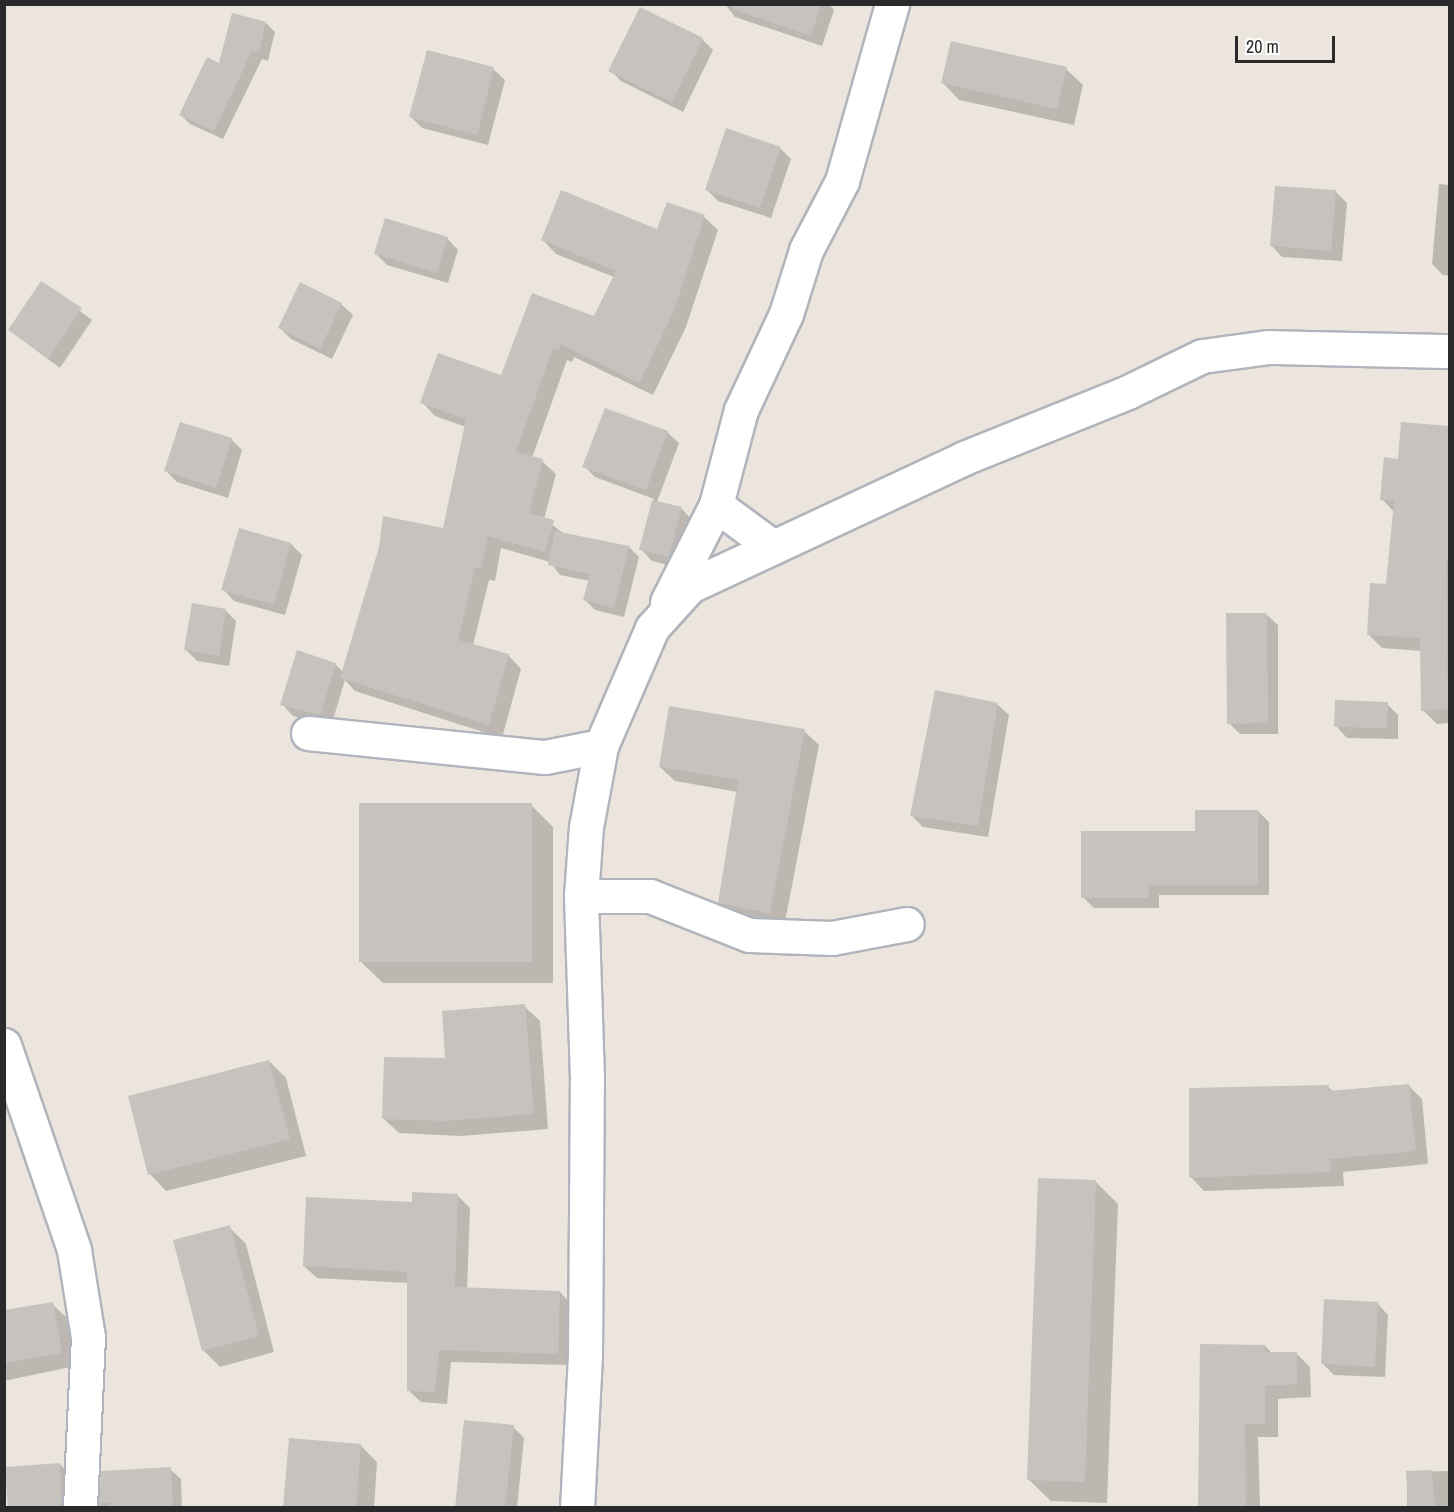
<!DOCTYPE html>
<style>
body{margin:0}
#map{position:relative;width:1454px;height:1512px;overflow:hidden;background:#ebe5de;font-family:"Archivo Narrow",sans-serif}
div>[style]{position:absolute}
.shadow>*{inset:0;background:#0003}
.building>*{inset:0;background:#c6c2bd}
.roads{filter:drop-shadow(2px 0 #b1b4bc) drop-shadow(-2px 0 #b1b4bc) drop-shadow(0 2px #b1b4bc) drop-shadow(0 -2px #b1b4bc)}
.minor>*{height:33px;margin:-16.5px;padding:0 16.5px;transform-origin:16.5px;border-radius:16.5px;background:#fff}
span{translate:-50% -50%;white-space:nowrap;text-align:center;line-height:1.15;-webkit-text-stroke:4.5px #fff;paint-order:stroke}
.frame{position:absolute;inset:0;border:6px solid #2a2a2a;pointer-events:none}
.scale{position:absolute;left:1235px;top:36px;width:100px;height:27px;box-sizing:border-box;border:3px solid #2a2a2a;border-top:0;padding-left:8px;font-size:18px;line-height:21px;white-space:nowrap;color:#2a2a2a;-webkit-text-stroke:4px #fff;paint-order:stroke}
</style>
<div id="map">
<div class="shadow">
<div style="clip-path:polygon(725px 4px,829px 4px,834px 10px,822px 46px,735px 17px)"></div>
<div style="clip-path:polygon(266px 23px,275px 32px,268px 61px,262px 59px,223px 139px,190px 124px,181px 115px,220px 65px)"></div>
<div style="clip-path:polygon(702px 39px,713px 50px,683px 112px,621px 81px,610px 70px)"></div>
<div style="clip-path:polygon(493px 69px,505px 80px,488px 145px,422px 128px,411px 117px)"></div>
<div style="clip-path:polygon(1066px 69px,1083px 85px,1074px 125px,959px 100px,943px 83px)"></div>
<div style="clip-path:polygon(780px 148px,791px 159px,771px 218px,718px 201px,707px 190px)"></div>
<div style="clip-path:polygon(1439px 184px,1450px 185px,1450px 276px,1443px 275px,1432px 264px)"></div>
<div style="clip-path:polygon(1336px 192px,1347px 203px,1342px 261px,1282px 257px,1271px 245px)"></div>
<div style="clip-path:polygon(704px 217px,718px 230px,686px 327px,653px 395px,574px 357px,572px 362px,567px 360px,532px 458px,542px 461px,556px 474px,544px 519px,566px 535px,629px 547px,639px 557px,624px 617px,595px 610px,585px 600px,590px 581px,560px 575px,550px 562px,501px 548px,495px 581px,489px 580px,473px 645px,508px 655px,521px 669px,502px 738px,355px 691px,345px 680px,331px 726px,293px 716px,282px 704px,335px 664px,343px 672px,444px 530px,466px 427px,435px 416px,422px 402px,502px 377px,594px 318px,614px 277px,556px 254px,543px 240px,658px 231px)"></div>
<div style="clip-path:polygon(447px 238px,458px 250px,448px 283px,387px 265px,376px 254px)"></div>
<div style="clip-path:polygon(42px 283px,92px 320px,60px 368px,9px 330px)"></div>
<div style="clip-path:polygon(341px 304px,353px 315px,332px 359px,291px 339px,280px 328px)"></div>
<div style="clip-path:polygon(1403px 423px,1450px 427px,1450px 723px,1437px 724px,1423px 710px,1422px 651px,1382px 648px,1368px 634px,1388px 585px,1394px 512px,1382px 499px,1399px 460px)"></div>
<div style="clip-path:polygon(667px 432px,679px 443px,657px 502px,681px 508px,692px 520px,679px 568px,652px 561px,641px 549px,654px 499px,595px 477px,584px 466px)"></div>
<div style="clip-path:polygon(231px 439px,242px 450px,228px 498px,177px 482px,166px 471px)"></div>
<div style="clip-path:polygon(291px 544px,302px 555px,285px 615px,234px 601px,223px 589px)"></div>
<div style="clip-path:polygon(225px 610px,236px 621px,229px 666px,197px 661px,186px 650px)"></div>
<div style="clip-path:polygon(1266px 614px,1278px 625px,1278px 734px,1240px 734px,1229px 723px)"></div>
<div style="clip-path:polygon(997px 704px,1009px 715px,988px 837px,923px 827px,912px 816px)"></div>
<div style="clip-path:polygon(1387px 704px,1398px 715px,1398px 739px,1347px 738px,1336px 726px)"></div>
<div style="clip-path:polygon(804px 731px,819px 745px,784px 927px,734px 917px,720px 902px,738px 792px,675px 781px,660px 767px)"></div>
<div style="clip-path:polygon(531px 805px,553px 827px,553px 983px,383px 983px,360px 961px)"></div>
<div style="clip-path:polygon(1258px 811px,1269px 822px,1269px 895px,1159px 895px,1159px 908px,1094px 908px,1083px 897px,1196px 832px)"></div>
<div style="clip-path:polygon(524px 1006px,540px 1021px,548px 1129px,461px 1136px,399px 1133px,383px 1118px,447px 1060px)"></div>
<div style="clip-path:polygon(269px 1061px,286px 1078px,306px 1156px,166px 1191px,150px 1174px)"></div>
<div style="clip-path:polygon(1408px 1085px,1422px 1099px,1428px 1164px,1343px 1172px,1344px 1186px,1204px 1191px,1191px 1177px,1328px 1087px,1334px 1092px)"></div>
<div style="clip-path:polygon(1096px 1182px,1118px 1204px,1107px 1503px,1051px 1501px,1028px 1479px)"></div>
<div style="clip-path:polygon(458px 1196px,470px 1208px,467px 1289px,560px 1292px,572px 1305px,570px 1365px,451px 1362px,447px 1404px,421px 1402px,408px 1390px,408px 1283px,317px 1278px,304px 1266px,413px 1204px)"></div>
<div style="clip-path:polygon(229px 1227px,246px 1244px,274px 1352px,220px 1367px,203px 1350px)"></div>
<div style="clip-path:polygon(1377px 1303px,1388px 1315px,1385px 1377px,1334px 1375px,1323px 1364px)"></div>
<div style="clip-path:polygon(52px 1304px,66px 1317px,75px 1366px,4px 1381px,4px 1312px)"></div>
<div style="clip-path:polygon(1265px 1346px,1272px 1353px,1296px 1353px,1310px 1367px,1311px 1397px,1278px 1399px,1278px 1437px,1258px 1437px,1260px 1508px,1200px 1508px)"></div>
<div style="clip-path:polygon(513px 1427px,524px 1438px,517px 1508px,457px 1508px)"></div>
<div style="clip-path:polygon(360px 1445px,377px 1462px,374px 1508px,285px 1508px)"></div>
<div style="clip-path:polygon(60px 1464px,70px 1475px,72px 1508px,9px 1508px)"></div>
<div style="clip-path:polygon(170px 1469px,181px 1479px,182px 1508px,99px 1508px,102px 1472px)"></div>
<div style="clip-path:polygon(1450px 1471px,1450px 1508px,1407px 1508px,1407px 1472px)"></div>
</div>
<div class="building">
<div style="clip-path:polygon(733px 4px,821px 4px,811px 36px,733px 9px)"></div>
<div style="clip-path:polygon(640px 7px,703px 38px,672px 102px,608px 71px)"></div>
<div style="clip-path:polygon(232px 13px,266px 22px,259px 52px,252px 51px,214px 131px,179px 115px,207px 57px,219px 63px)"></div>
<div style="clip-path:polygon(951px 41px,1067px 67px,1057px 109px,941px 83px)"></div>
<div style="clip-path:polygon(427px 50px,494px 67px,477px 135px,409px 117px)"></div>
<div style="clip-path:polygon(726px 128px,781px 147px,760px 208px,705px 190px)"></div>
<div style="clip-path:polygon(1275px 186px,1336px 190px,1331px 251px,1270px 246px)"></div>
<div style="clip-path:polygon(561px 190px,657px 229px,667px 202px,705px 215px,673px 313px,639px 383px,561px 344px,559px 350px,553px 348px,516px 452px,543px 459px,529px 513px,554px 520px,545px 552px,488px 536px,481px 568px,475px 567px,458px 640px,509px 654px,489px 725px,340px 678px,379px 547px,383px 516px,443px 528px,466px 419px,420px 403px,438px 353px,501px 375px,532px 293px,594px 316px,616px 271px,541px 240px)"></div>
<div style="clip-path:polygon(385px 218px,448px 237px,437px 273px,374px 254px)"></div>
<div style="clip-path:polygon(41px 281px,82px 308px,49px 358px,8px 330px)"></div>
<div style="clip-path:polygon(300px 282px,342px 303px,320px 349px,278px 328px)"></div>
<div style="clip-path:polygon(605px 408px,668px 431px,646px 490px,582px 467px)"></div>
<div style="clip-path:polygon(180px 422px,232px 438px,216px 488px,164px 471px)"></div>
<div style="clip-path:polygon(1401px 422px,1449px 426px,1449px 560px,1446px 560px,1448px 709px,1421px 711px,1420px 638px,1367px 635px,1370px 583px,1386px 584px,1394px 501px,1380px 500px,1384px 457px,1398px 459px)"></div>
<div style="clip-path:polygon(652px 500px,682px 507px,669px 557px,639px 550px)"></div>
<div style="clip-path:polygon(239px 528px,291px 543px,274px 605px,221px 590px)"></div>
<div style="clip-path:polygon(555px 531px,629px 546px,614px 608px,583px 600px,590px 574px,548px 565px)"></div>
<div style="clip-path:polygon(192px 603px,226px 609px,219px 656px,184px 650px)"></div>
<div style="clip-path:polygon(1226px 613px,1267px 613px,1268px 723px,1227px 724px)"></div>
<div style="clip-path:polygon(297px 650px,336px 663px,320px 715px,280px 705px)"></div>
<div style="clip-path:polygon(935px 690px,998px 703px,978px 826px,910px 816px)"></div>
<div style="clip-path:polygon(1335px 700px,1388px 702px,1387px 728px,1334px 727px)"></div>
<div style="clip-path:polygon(669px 706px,805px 729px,770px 913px,718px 903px,738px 780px,659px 767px)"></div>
<div style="clip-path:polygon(359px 803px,532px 803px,532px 962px,359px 962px)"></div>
<div style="clip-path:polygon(1195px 810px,1258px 810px,1258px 885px,1149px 885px,1149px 898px,1081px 898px,1081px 831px,1195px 831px)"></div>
<div style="clip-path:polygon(525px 1004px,534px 1114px,445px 1121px,382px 1119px,384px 1057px,445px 1058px,442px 1011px)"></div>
<div style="clip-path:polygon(269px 1060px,290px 1139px,148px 1175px,128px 1096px)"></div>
<div style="clip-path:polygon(1409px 1084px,1416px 1151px,1330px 1159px,1331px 1172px,1189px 1178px,1189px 1088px,1329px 1085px,1329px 1091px)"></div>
<div style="clip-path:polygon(1038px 1178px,1096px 1180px,1085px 1482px,1027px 1480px)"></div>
<div style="clip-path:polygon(412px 1192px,458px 1194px,455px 1287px,560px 1291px,558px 1354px,439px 1350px,435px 1392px,407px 1391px,407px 1272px,303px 1266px,306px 1197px,412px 1202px)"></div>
<div style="clip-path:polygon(230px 1225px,259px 1336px,202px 1351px,173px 1240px)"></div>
<div style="clip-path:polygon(1324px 1299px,1378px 1302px,1375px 1367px,1321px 1364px)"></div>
<div style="clip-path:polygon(53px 1302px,62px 1353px,4px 1363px,4px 1310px)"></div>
<div style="clip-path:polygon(1200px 1344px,1265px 1345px,1265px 1352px,1297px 1352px,1297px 1384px,1265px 1386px,1265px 1424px,1245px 1424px,1246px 1508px,1198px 1508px)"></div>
<div style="clip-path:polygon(464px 1420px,514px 1425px,505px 1508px,455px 1508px)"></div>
<div style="clip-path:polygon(289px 1438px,361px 1444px,356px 1508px,283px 1508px)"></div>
<div style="clip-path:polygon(60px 1463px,61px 1506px,8px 1508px,5px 1467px)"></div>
<div style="clip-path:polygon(171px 1467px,173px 1508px,110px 1508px,110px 1503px,99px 1503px,101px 1471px)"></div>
<div style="clip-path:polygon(1432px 1470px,1435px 1508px,1408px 1508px,1406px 1471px)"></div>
</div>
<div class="roads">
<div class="minor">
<div style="left:716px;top:505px;width:71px;rotate:36.4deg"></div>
<div style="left:667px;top:602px;width:109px;rotate:-63.2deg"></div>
<div style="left:716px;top:505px;width:98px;rotate:-75.3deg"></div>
<div style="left:741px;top:410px;width:106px;rotate:-64.9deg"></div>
<div style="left:786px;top:314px;width:67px;rotate:-72.6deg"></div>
<div style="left:806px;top:250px;width:78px;rotate:-62.4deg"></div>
<div style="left:842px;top:181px;width:184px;rotate:-74.2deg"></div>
<div style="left:308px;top:733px;width:238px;rotate:5.8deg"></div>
<div style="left:545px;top:757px;width:57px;rotate:-11.1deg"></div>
<div style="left:581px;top:896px;width:69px"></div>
<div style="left:650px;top:896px;width:106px;rotate:21.5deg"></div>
<div style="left:749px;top:935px;width:83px;rotate:2.1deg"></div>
<div style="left:832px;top:938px;width:76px;rotate:-10.6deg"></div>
<div style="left:4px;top:1045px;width:217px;rotate:71.1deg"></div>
<div style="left:74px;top:1250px;width:88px;rotate:80.9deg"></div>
<div style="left:88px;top:1337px;width:171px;rotate:92.7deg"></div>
<div style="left:577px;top:1508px;width:153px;rotate:-87deg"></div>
<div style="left:585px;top:1355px;width:277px;rotate:-89.6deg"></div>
<div style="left:587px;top:1078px;width:182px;rotate:-91.9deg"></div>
<div style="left:581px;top:896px;width:69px;rotate:-85.9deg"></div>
<div style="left:586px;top:827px;width:82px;rotate:-79.5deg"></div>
<div style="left:601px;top:746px;width:129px;rotate:-66.6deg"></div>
<div style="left:652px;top:628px;width:57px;rotate:-47.9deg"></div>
<div style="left:690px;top:586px;width:302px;rotate:-25deg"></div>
<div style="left:964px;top:458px;width:177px;rotate:-21.9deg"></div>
<div style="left:1128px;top:392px;width:82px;rotate:-25.9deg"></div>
<div style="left:1202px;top:356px;width:68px;rotate:-7.7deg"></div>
<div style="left:1269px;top:347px;width:181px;rotate:1.3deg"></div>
</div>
</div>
<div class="frame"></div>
<div class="scale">20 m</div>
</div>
